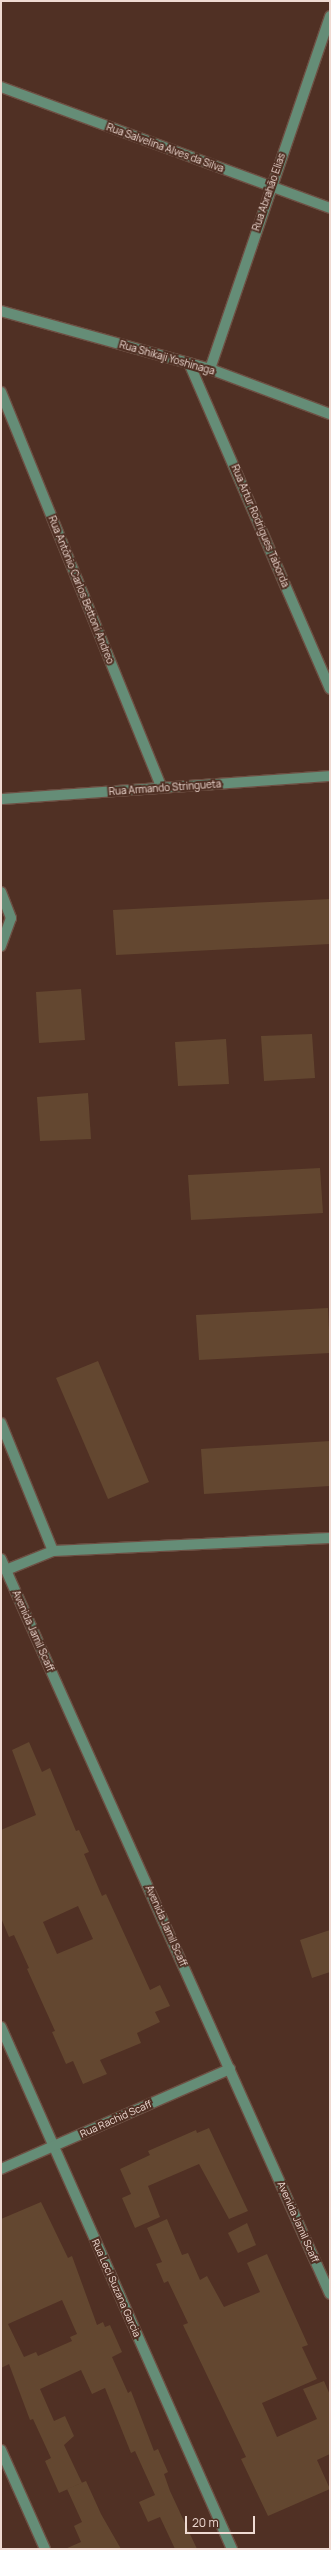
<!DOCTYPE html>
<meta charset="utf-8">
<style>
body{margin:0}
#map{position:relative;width:331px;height:2550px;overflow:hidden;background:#503024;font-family:Manrope,sans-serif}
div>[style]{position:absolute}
.building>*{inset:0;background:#634730}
.roads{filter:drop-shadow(1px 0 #6d4f43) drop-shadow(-1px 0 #6d4f43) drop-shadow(0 1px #6d4f43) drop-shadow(0 -1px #6d4f43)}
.minor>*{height:10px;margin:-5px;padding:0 5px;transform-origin:5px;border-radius:5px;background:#658d77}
span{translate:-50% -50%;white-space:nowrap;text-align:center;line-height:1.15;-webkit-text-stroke:4px #503024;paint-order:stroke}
.street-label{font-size:10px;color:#efdad2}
.frame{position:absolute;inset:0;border:2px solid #efdad2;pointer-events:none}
.scale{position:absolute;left:185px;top:2516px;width:70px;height:18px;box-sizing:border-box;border:2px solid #efdad2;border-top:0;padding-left:5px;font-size:12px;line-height:14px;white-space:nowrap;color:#efdad2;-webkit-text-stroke:3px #503024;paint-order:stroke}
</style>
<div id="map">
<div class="building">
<div style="clip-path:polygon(330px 899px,330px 944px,116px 955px,113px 910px)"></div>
<div style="clip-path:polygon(81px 989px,85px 1040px,39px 1043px,36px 992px)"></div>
<div style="clip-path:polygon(312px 1034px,315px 1078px,264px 1081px,261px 1036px)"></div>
<div style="clip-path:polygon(226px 1039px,229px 1084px,178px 1086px,175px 1042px)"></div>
<div style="clip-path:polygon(88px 1093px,91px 1139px,40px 1141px,37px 1097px)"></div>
<div style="clip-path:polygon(320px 1168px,323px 1213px,191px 1220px,188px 1175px)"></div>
<div style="clip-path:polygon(328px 1308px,330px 1353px,199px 1360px,196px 1315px)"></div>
<div style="clip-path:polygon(98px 1361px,149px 1482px,108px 1499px,56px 1378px)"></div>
<div style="clip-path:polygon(330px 1441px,330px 1486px,204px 1494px,201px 1449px)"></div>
<div style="clip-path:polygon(evenodd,29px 1742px,42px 1772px,50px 1768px,76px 1831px,79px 1830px,89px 1852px,84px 1854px,102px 1896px,106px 1894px,150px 1990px,160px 1985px,170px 2006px,155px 2012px,160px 2022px,137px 2033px,141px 2043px,100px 2060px,107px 2074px,83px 2084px,73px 2061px,66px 2064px,52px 2032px,55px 2031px,27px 1969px,29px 1968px,14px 1935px,9px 1937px,1px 1918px,1px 1830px,36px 1815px,12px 1750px,29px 1742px,78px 1906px,93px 1939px,57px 1954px,43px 1922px,78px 1906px)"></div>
<div style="clip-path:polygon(330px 1930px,330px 1972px,312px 1978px,300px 1940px)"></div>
<div style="clip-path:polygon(209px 2128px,248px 2211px,229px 2219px,199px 2164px,148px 2186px,160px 2217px,135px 2228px,122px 2198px,131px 2194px,120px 2169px,150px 2155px,148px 2151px,196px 2130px,197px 2133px)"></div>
<div style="clip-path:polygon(evenodd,41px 2202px,68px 2258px,72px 2256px,97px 2325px,103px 2322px,105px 2327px,110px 2325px,122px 2352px,112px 2357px,128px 2393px,131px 2391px,154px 2451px,158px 2449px,168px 2472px,164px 2474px,170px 2491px,197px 2549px,175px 2549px,160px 2517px,148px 2522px,139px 2502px,155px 2495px,135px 2451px,131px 2453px,105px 2388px,92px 2394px,81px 2370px,40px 2389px,54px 2421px,65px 2416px,74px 2436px,64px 2445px,82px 2483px,59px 2493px,45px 2461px,51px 2458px,33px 2419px,30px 2420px,9px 2364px,1px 2368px,1px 2219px,41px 2202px,62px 2300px,77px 2334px,70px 2337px,72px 2341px,38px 2356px,36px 2352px,24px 2357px,8px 2324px,62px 2300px)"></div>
<div style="clip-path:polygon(167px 2219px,182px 2255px,188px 2253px,200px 2280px,207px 2276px,224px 2307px,260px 2292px,247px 2263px,267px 2254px,308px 2345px,302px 2347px,317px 2379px,262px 2403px,277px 2437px,317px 2419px,303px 2389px,324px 2381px,330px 2395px,330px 2454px,317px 2460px,330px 2489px,268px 2516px,241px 2459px,246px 2457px,183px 2325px,188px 2323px,168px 2281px,164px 2283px,156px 2264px,162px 2262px,147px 2228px)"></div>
<div style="clip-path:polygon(247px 2223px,256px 2245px,238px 2253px,228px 2233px)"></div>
<div style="clip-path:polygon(86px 2481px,101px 2514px,121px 2549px,65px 2549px,81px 2542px,74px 2526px,82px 2522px,67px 2489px)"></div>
</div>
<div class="roads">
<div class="minor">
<div style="left:1px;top:87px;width:351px;rotate:20.2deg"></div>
<div style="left:1px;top:311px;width:217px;rotate:15.5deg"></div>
<div style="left:210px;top:369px;width:128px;rotate:20.6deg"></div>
<div style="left:189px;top:363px;width:355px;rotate:66.6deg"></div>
<div style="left:210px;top:369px;width:373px;rotate:-71.2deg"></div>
<div style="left:1px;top:392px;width:427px;rotate:67.9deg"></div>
<div style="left:1px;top:799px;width:330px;rotate:-4deg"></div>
<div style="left:1px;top:892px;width:28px;rotate:69deg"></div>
<div style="left:11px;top:918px;width:30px;rotate:110deg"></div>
<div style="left:1px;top:1423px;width:138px;rotate:67.9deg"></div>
<div style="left:1px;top:1559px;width:805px;rotate:65.89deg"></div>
<div style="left:6px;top:1570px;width:51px;rotate:-22deg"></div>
<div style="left:53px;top:1551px;width:277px;rotate:-2.7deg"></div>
<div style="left:1px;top:2027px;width:571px;rotate:66.13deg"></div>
<div style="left:1px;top:2169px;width:250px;rotate:-23.6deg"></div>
<div style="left:1px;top:2450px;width:108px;rotate:66deg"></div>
</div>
</div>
<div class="street-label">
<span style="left:165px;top:148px;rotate:20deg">Rua Salvelina Alves da Silva</span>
<span style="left:269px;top:192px;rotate:-71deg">Rua Abrahão Elias</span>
<span style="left:167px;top:358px;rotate:16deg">Rua Shikaji Yoshinaga</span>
<span style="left:260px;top:526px;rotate:67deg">Rua Artur Rodrigues Taborda</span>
<span style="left:81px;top:590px;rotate:68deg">Rua Antônio Carlos Bettoni Andreo</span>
<span style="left:165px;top:788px;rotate:-4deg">Rua Armando Stringueta</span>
<span style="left:33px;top:1631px;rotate:66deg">Avenida Jamil Scaff</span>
<span style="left:166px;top:1926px;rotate:66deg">Avenida Jamil Scaff</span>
<span style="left:116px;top:2119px;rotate:-24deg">Rua Rachid Scaff</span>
<span style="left:298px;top:2222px;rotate:66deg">Avenida Jamil Scaff</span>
<span style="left:116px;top:2288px;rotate:66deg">Rua Leci Suzana Garcia</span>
</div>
<div class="frame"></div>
<div class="scale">20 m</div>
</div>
